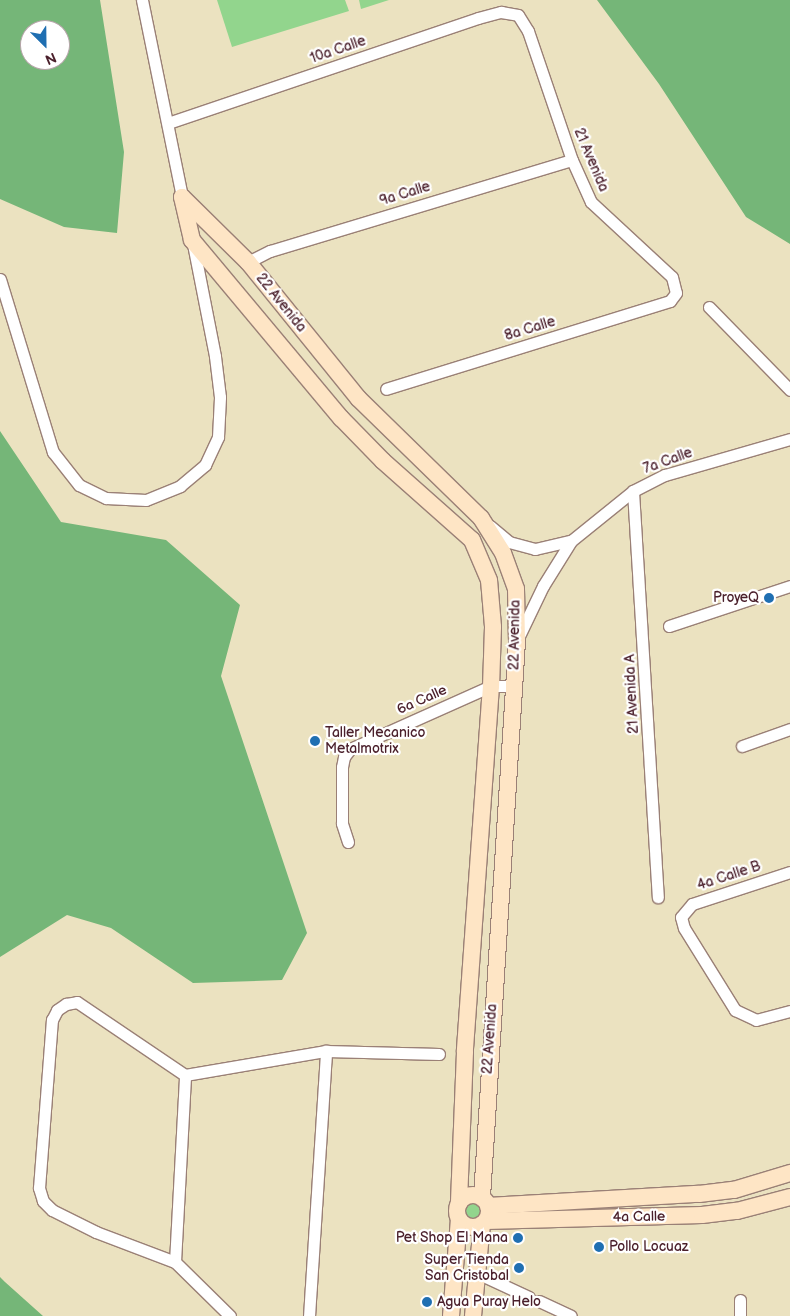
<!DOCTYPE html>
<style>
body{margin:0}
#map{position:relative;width:790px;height:1316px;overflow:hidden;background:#ebe2c0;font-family:"Balsamiq Sans",sans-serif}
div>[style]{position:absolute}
.green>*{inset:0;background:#92d58d}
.round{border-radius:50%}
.forest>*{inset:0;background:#75b678}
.roads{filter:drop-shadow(1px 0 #9a8076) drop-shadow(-1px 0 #9a8076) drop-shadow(0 1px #9a8076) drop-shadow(0 -1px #9a8076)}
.street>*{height:11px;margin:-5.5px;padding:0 5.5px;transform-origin:5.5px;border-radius:5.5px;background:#fff}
.secondary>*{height:16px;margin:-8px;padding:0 8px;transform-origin:8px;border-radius:8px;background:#fee5c5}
.secondary>.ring{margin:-8px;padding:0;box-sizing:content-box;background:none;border:16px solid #fee5c5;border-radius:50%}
.dots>*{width:14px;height:14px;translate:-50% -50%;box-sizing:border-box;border:2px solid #fff;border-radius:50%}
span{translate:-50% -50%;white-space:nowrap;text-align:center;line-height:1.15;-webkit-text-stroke:4.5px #fff;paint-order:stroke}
.street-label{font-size:14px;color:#4a1f2b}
.poi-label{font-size:14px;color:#4a1f2b}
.right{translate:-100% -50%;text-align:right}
.left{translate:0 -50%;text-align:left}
.north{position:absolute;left:20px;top:20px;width:50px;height:50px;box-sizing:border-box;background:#fff;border:1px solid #b7a5aa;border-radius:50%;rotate:157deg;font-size:14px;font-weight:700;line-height:20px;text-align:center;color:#4a1f2b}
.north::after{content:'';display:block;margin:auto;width:18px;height:22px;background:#1f6fb2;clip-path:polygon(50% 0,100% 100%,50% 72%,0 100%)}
</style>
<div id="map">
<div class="green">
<div style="clip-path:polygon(217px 0,345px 0,349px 11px,232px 47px)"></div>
<div style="clip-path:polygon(359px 0,389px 0,361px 9px)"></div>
<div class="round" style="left:463px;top:1201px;width:20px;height:20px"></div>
</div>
<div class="forest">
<div style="clip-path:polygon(evenodd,0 0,100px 0,124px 152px,117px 233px,64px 227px,0 199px,0 0,30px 30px,60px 30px,60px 60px,30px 60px,30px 30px)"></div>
<div style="clip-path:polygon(597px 0,790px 0,790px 244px,746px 217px,659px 84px)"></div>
<div style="clip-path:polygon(0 431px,61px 522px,166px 540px,240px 605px,221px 676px,307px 933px,282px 980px,193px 983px,111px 928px,67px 915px,0 957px)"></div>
<div style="clip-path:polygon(0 1277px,5px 1282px,43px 1316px,0 1316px)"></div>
</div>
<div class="roads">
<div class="street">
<div style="left:142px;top:0;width:201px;rotate:78.5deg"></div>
<div style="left:168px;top:123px;width:327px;rotate:-18.7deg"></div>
<div style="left:478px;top:18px;width:24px;rotate:-15deg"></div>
<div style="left:501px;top:12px;width:17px;rotate:10deg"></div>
<div style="left:518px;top:15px;width:19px;rotate:58deg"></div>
<div style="left:528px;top:31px;width:136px;rotate:71.2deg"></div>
<div style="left:572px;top:160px;width:46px;rotate:65.7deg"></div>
<div style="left:591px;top:202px;width:110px;rotate:42.8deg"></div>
<div style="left:672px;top:277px;width:16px;rotate:76deg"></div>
<div style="left:676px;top:293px;width:10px;rotate:127deg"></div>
<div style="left:670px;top:301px;width:297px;rotate:162.8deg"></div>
<div style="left:248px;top:262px;width:25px;rotate:-27deg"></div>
<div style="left:270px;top:251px;width:315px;rotate:-16.8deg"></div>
<div style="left:0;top:279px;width:181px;rotate:73deg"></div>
<div style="left:53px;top:452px;width:42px;rotate:51.8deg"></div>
<div style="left:79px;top:485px;width:30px;rotate:26deg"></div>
<div style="left:106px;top:498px;width:40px;rotate:2.9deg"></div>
<div style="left:146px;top:500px;width:37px;rotate:-22deg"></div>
<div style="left:180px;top:486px;width:33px;rotate:-40deg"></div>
<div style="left:205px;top:465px;width:31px;rotate:-65deg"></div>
<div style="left:218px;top:437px;width:40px;rotate:-87.1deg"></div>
<div style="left:220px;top:397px;width:41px;rotate:-97deg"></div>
<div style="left:215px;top:356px;width:114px;rotate:-101.1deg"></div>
<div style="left:709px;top:307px;width:116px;rotate:45.7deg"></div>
<div style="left:633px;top:491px;width:407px;rotate:86.5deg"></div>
<div style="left:490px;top:526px;width:25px;rotate:40deg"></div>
<div style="left:509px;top:542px;width:27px;rotate:15deg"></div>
<div style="left:535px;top:549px;width:37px;rotate:-13deg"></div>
<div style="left:669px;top:626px;width:127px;rotate:-18.3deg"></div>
<div style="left:518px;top:638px;width:58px;rotate:-64.3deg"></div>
<div style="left:543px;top:586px;width:53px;rotate:-58.1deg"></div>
<div style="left:571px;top:541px;width:80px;rotate:-38.9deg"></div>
<div style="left:633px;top:491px;width:36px;rotate:-27deg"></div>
<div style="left:665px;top:475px;width:130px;rotate:-16.1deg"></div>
<div style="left:742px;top:746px;width:51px;rotate:-19.5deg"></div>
<div style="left:348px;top:842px;width:20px;rotate:-108deg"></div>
<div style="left:342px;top:823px;width:56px;rotate:-90deg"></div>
<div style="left:342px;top:767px;width:10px;rotate:-79deg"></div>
<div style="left:344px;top:757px;width:10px;rotate:-53deg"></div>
<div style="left:350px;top:749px;width:154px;rotate:-24.1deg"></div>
<div style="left:491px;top:686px;width:23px"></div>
<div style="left:790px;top:872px;width:103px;rotate:161.9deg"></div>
<div style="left:692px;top:904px;width:17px;rotate:130deg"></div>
<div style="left:681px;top:917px;width:11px;rotate:75deg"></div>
<div style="left:684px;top:928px;width:97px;rotate:58.1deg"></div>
<div style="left:735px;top:1010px;width:23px;rotate:25deg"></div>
<div style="left:756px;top:1020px;width:35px;rotate:-15deg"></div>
<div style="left:175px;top:1262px;width:187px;rotate:-86.9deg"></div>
<div style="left:477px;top:1273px;width:57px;rotate:24.8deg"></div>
<div style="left:539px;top:1301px;width:35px;rotate:25deg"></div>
<div style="left:230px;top:1316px;width:77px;rotate:-135.5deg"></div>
<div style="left:175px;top:1262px;width:85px;rotate:-159.2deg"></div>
<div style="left:96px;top:1232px;width:49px;rotate:-153.4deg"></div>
<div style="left:52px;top:1210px;width:13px;rotate:-135deg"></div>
<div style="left:43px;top:1201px;width:14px;rotate:-107deg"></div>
<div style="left:39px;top:1188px;width:169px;rotate:-85.6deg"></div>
<div style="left:52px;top:1020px;width:11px;rotate:-63deg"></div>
<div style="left:57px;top:1010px;width:11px;rotate:-34deg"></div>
<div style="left:66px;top:1004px;width:11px;rotate:-10deg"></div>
<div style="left:77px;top:1002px;width:130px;rotate:34.1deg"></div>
<div style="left:185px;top:1075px;width:143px;rotate:-9.7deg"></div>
<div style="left:326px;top:1051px;width:113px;rotate:1.5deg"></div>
<div style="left:309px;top:1316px;width:266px;rotate:-86.3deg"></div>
<div style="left:740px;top:1316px;width:16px;rotate:-90deg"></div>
</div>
<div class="secondary">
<div style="left:182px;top:197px;width:93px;rotate:44.6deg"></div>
<div style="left:248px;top:262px;width:175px;rotate:51deg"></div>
<div style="left:358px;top:398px;width:172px;rotate:44.3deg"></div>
<div style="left:481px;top:518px;width:41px;rotate:57.8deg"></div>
<div style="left:503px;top:553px;width:38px;rotate:70deg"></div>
<div style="left:516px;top:589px;width:52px;rotate:88.9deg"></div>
<div style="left:517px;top:641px;width:558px;rotate:93.6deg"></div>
<div style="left:182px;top:197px;width:44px;rotate:76.9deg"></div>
<div style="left:192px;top:240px;width:232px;rotate:50.1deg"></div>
<div style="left:341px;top:418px;width:60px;rotate:45.7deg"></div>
<div style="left:383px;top:461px;width:119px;rotate:41.6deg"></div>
<div style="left:472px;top:540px;width:43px;rotate:67deg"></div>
<div style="left:489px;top:580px;width:47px;rotate:85.1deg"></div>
<div style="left:493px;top:627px;width:59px;rotate:91.9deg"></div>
<div style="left:491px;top:686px;width:367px;rotate:94.1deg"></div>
<div style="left:465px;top:1052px;width:152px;rotate:92.3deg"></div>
<div class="ring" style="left:457px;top:1195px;width:16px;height:16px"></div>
<div style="left:488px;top:1206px;width:211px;rotate:-3.3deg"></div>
<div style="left:699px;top:1194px;width:35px;rotate:-7deg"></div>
<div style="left:734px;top:1190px;width:59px;rotate:-16.9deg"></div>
<div style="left:486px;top:1221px;width:216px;rotate:-1.6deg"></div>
<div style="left:702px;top:1215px;width:35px;rotate:-7deg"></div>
<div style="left:737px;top:1211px;width:55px;rotate:-14.8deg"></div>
<div style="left:451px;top:1316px;width:97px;rotate:-85.3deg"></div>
<div style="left:473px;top:1316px;width:92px;rotate:-84.4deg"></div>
</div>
</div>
<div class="dots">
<div style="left:769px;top:598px;background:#1f6fb2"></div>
<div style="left:315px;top:741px;background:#1f6fb2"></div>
<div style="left:518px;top:1238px;background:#1f6fb2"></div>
<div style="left:599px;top:1247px;background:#1f6fb2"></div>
<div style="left:519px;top:1268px;background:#1f6fb2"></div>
<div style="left:427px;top:1302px;background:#1f6fb2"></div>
</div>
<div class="street-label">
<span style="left:338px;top:50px;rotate:-19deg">10a Calle</span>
<span style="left:591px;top:160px;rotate:67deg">21 Avenida</span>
<span style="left:405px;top:194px;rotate:-17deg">9a Calle</span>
<span style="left:281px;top:303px;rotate:51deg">22 Avenida</span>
<span style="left:530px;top:329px;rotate:-17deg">8a Calle</span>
<span style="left:668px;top:461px;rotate:-20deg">7a Calle</span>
<span style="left:515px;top:635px;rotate:-89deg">22 Avenida</span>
<span style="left:632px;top:694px;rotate:-93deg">21 Avenida A</span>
<span style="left:422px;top:700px;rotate:-24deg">6a Calle</span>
<span style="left:729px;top:876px;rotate:-18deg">4a Calle B</span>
<span style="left:490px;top:1039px;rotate:-86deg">22 Avenida</span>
<span style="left:639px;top:1217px;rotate:-1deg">4a Calle</span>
</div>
<div class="poi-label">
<span class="right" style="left:759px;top:598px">ProyeQ</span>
<span class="left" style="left:325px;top:741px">Taller Mecanico<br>Metalmotrix</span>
<span class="right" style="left:508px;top:1238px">Pet Shop El Mana</span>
<span class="left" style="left:609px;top:1247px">Pollo Locuaz</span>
<span class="right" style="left:509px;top:1268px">Super Tienda<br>San Cristobal</span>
<span class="left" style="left:437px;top:1302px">Agua Puray Helo</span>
</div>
<div class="north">N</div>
</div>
